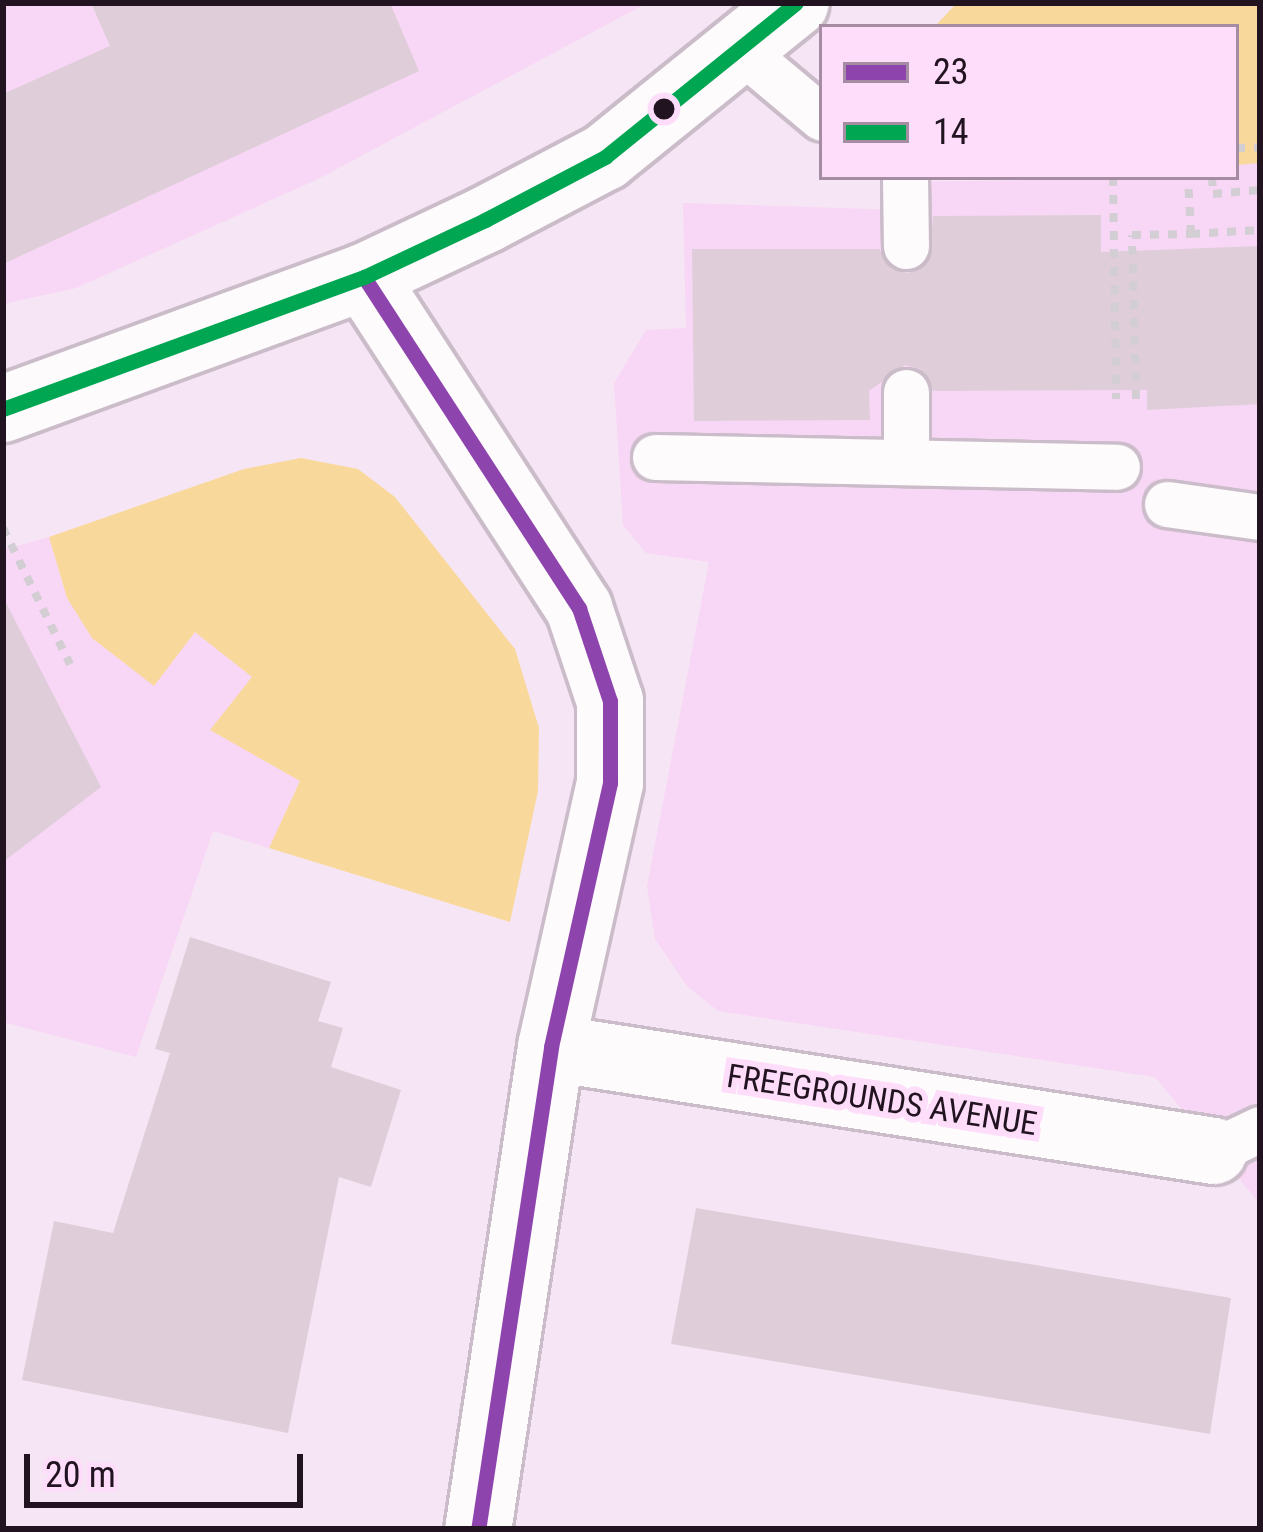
<!DOCTYPE html>
<style>
body{margin:0}
#map{position:relative;width:1263px;height:1532px;overflow:hidden;background:#f6e5f4;font-family:"Roboto Condensed",sans-serif}
div>[style]{position:absolute}
.built>*{inset:0;background:#f8d6f5}
.green>*{inset:0;background:#f9d99b}
.building>*{inset:0;background:#dfceda}
.path>*{height:8px;margin-top:-4px;transform-origin:0;background:repeating-linear-gradient(90deg,#d3ced3 0 9px,transparent 0 18px)}
.roads{filter:drop-shadow(3px 0 #cbbcc9) drop-shadow(-3px 0 #cbbcc9) drop-shadow(0 3px #cbbcc9) drop-shadow(0 -3px #cbbcc9)}
.lane>*{height:45px;margin:-22.5px;padding:0 22.5px;transform-origin:22.5px;border-radius:22.5px;background:#fefbfd}
.street>*{height:66px;margin:-33px;padding:0 33px;transform-origin:33px;border-radius:33px;background:#fefbfd}
.secondary>*{height:66px;margin:-33px;padding:0 33px;transform-origin:33px;border-radius:33px;background:#fefbfd}
.bus-1>*{height:15px;margin:-7.5px;padding:0 7.5px;transform-origin:7.5px;border-radius:7.5px;background:#8e44ad}
.bus-2>*{height:15px;margin:-7.5px;padding:0 7.5px;transform-origin:7.5px;border-radius:7.5px;background:#00a651}
.dots>*{width:33px;height:33px;translate:-50% -50%;box-sizing:border-box;border:6px solid #feddfa;border-radius:50%}
span{translate:-50% -50%;white-space:nowrap;text-align:center;line-height:1.15;-webkit-text-stroke:12px #feddfa;paint-order:stroke}
.street-label{font-size:33px;color:#211320}
.frame{position:absolute;inset:0;border:6px solid #211320;pointer-events:none}
.legend{position:absolute;left:819px;top:24px;width:420px;height:156px;box-sizing:border-box;background:#feddfa;border:3px solid #a68ca3;margin:0;padding:15px 21px;list-style:none;font-size:36px;color:#211320}
.legend li{display:flex;align-items:center;gap:24px;height:60px}
.legend b{width:60px;border:3px solid #a68ca3}
.scale{position:absolute;left:24px;top:1454px;width:279px;height:54px;box-sizing:border-box;border:6px solid #211320;border-top:0;padding-left:15px;font-size:36px;line-height:42px;white-space:nowrap;color:#211320;-webkit-text-stroke:9px #feddfa;paint-order:stroke}
</style>
<div id="map">
<div class="built">
<div style="clip-path:polygon(3px 3px,647px 3px,318px 179px,76px 288px,3px 304px)"></div>
<div style="clip-path:polygon(1260px 163px,1260px 1204px,1155px 1077px,718px 1011px,687px 986px,655px 939px,647px 886px,709px 562px,646px 553px,623px 525px,614px 383px,646px 330px,686px 328px,683px 203px,900px 210px,900px 182px,1236px 177px,1236px 164px)"></div>
<div style="clip-path:polygon(49px 537px,67px 598px,154px 685px,195px 632px,253px 677px,211px 730px,300px 781px,269px 848px,213px 831px,136px 1057px,3px 1022px,3px 550px)"></div>
</div>
<div class="green">
<div style="clip-path:polygon(957px 3px,1260px 3px,1260px 163px,1236px 165px,1236px 27px,934px 27px)"></div>
<div style="clip-path:polygon(301px 458px,358px 469px,395px 497px,515px 649px,539px 728px,538px 791px,510px 922px,269px 848px,300px 781px,210px 730px,252px 677px,195px 632px,154px 686px,92px 638px,67px 598px,49px 537px,244px 469px)"></div>
</div>
<div class="building">
<div style="clip-path:polygon(91px 3px,390px 3px,419px 71px,3px 264px,3px 94px,110px 46px)"></div>
<div style="clip-path:polygon(1101px 215px,1101px 252px,1260px 246px,1260px 404px,1147px 410px,1147px 390px,933px 391px,920px 369px,905px 365px,869px 391px,870px 420px,694px 421px,692px 249px,879px 249px,892px 269px,908px 273px,930px 258px,933px 216px)"></div>
<div style="clip-path:polygon(3px 597px,101px 787px,3px 862px)"></div>
<div style="clip-path:polygon(190px 937px,331px 982px,318px 1021px,343px 1028px,331px 1067px,401px 1090px,371px 1187px,339px 1177px,288px 1433px,22px 1380px,54px 1221px,113px 1233px,170px 1053px,155px 1049px)"></div>
<div style="clip-path:polygon(696px 1208px,1231px 1298px,1210px 1434px,671px 1344px)"></div>
</div>
<div class="path">
<div style="left:1236px;top:148px;width:24px;rotate:-2deg"></div>
<div style="left:1113px;top:177px;width:222px;rotate:89.2deg"></div>
<div style="left:1212px;top:177px;width:17px;rotate:87deg"></div>
<div style="left:1213px;top:194px;width:47px;rotate:-4.9deg"></div>
<div style="left:1191px;top:234px;width:69px;rotate:-3.3deg"></div>
<div style="left:1136px;top:399px;width:164px;rotate:-91.4deg"></div>
<div style="left:1132px;top:235px;width:59px;rotate:-1deg"></div>
<div style="left:1191px;top:234px;width:57px;rotate:-93deg"></div>
<div style="left:3px;top:528px;width:152px;rotate:63.8deg"></div>
</div>
<div class="roads">
<div class="lane">
<div style="left:742px;top:51px;width:104px;rotate:39.9deg"></div>
<div style="left:905px;top:177px;width:69px;rotate:89.2deg"></div>
<div style="left:906px;top:392px;width:70px;rotate:90deg"></div>
<div style="left:655px;top:457px;width:462px;rotate:1.2deg"></div>
<div style="left:1167px;top:504px;width:94px;rotate:8deg"></div>
<div style="left:1214px;top:1151px;width:51px;rotate:-25.6deg"></div>
</div>
<div class="street">
<div style="left:364px;top:277px;width:395px;rotate:57deg"></div>
<div style="left:579px;top:608px;width:98px;rotate:71.6deg"></div>
<div style="left:610px;top:701px;width:82px;rotate:90deg"></div>
<div style="left:610px;top:783px;width:271px;rotate:102.6deg"></div>
<div style="left:551px;top:1048px;width:487px;rotate:98.6deg"></div>
<div style="left:551px;top:1048px;width:671px;rotate:8.83deg"></div>
</div>
<div class="secondary">
<div style="left:3px;top:409px;width:384px;rotate:-20.1deg"></div>
<div style="left:364px;top:277px;width:134px;rotate:-25.2deg"></div>
<div style="left:485px;top:220px;width:136px;rotate:-27.7deg"></div>
<div style="left:605px;top:157px;width:245px;rotate:-38.9deg"></div>
</div>
</div>
<div class="bus-1">
<div style="left:364px;top:277px;width:395px;rotate:57deg"></div>
<div style="left:579px;top:608px;width:98px;rotate:71.6deg"></div>
<div style="left:610px;top:701px;width:82px;rotate:90deg"></div>
<div style="left:610px;top:783px;width:271px;rotate:102.6deg"></div>
<div style="left:551px;top:1048px;width:487px;rotate:98.6deg"></div>
</div>
<div class="bus-2">
<div style="left:3px;top:409px;width:384px;rotate:-20.1deg"></div>
<div style="left:364px;top:277px;width:134px;rotate:-25.2deg"></div>
<div style="left:485px;top:220px;width:136px;rotate:-27.7deg"></div>
<div style="left:605px;top:157px;width:245px;rotate:-38.9deg"></div>
</div>
<div class="dots">
<div style="left:664px;top:109px;background:#211320"></div>
</div>
<div class="street-label">
<span style="left:882px;top:1100px;rotate:9deg">FREEGROUNDS AVENUE</span>
</div>
<div class="frame"></div>
<ul class="legend">
<li><b style="height:15px;background:#8e44ad"></b>23</li>
<li><b style="height:15px;background:#00a651"></b>14</li>
</ul>
<div class="scale">20 m</div>
</div>
